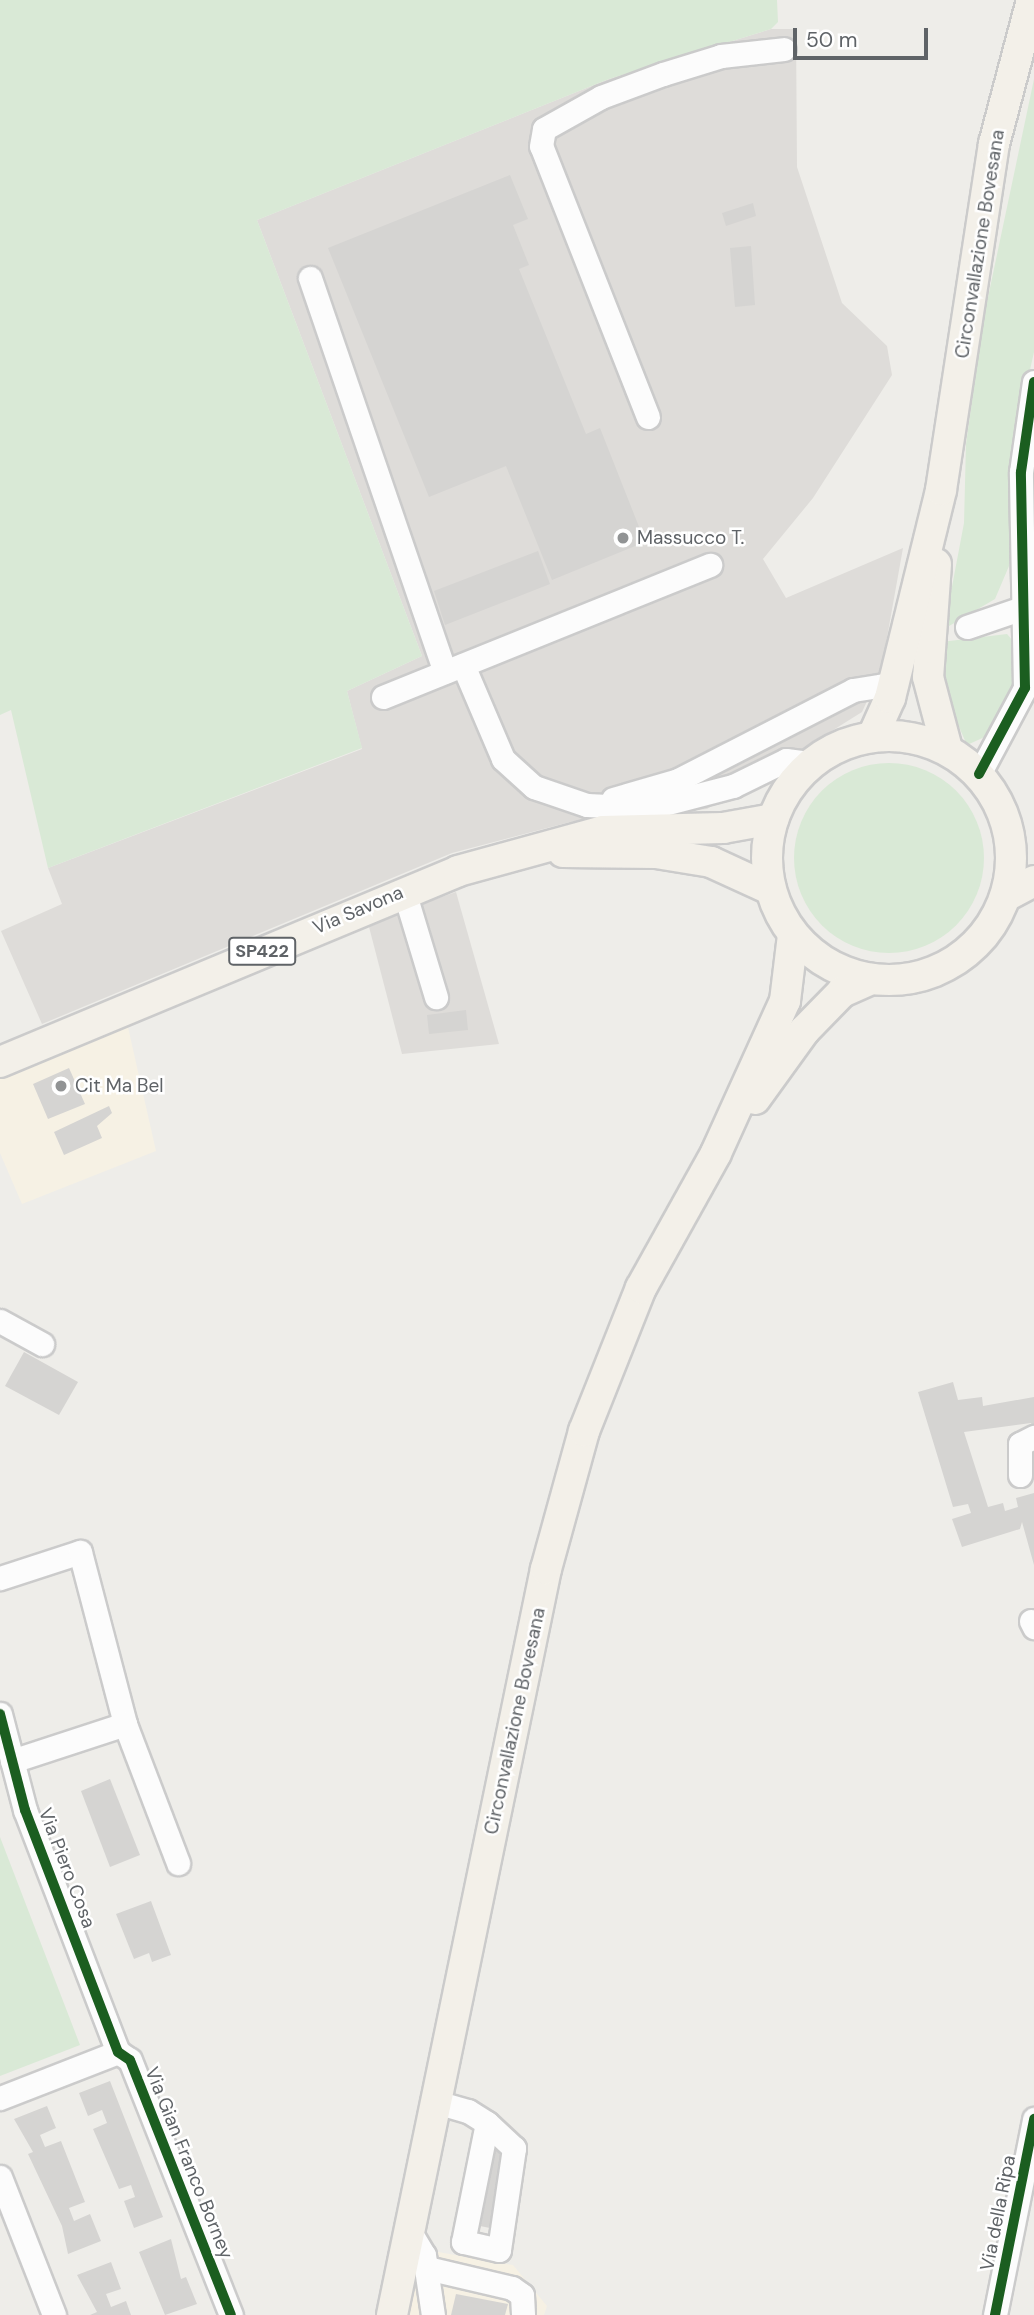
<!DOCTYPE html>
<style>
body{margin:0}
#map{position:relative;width:1034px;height:2315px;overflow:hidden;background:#eeede9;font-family:"DM Sans",sans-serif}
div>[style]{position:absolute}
.commercial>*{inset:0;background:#f6f1e4}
.industrial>*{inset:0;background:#dedcd9}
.green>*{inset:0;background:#d9e9d6}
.round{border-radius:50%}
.building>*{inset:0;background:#d5d4d2}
.roads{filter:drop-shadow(2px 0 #cbcbcb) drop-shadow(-2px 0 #cbcbcb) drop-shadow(0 2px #cbcbcb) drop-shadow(0 -2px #cbcbcb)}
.minor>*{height:23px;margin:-11.5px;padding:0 11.5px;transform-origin:11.5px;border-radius:11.5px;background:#fcfcfc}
.major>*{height:30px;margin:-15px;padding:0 15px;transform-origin:15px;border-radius:15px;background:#f3f0e9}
.major>.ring{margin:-15px;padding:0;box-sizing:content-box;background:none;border:30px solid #f3f0e9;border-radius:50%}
.cycleway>*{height:10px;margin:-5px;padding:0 5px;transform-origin:5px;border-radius:5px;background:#1b5e20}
.dots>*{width:19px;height:19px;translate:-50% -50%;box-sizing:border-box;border:4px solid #fff;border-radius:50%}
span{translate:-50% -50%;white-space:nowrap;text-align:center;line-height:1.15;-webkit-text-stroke:5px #fff;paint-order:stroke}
.shield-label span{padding:2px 5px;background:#fff;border:2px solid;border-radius:5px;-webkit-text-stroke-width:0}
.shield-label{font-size:18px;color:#5f6367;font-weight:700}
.street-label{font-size:19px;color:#5f6367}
.poi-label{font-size:19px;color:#5f6367}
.left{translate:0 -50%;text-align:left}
.scale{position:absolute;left:793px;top:28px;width:135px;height:32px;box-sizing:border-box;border:4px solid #5f6367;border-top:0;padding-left:9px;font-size:21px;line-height:24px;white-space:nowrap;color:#5f6367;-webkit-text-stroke:5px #fff;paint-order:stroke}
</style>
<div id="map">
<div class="commercial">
<div style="clip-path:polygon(127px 1023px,156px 1151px,22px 1204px,0 1153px,0 1076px)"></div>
<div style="clip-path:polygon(425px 2231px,438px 2252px,513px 2265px,547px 2306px,544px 2315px,408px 2315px)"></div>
</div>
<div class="industrial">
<div style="clip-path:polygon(771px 29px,796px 29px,797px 167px,842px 303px,887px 346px,892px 375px,813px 498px,763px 559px,786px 598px,903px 548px,881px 671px,862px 712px,707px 809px,570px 822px,452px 853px,42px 1024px,1px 931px,62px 904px,48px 868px,362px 749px,347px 691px,422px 656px,257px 220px,609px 79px)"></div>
<div style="clip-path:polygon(456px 892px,499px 1044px,402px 1054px,368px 923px)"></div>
</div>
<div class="green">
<div style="clip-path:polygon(0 0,777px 0,778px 22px,771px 29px,609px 79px,257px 220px,422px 656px,347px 691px,362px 748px,48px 868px,11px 710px,0 715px)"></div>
<div style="clip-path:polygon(1034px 79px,1034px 352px,1011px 455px,1009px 566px,995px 599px,944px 629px,964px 523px,966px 444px,983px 321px)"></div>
<div style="clip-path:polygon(1007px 634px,1014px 642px,1013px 698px,989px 735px,967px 745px,940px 684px,941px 642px)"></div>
<div class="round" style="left:794px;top:763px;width:190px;height:190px"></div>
<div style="clip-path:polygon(0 1837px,80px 2045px,0 2076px)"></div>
</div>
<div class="building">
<div style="clip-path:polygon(510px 175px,528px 219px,513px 225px,529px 265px,519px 269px,586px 434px,600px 428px,645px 542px,552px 580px,506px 466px,429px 497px,328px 248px)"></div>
<div style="clip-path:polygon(753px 203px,756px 216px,726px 226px,722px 213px)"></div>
<div style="clip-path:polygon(751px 246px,755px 305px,735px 307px,730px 248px)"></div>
<div style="clip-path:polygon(538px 551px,550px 584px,445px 625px,434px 591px)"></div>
<div style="clip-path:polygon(466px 1010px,468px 1030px,429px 1034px,427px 1015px)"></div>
<div style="clip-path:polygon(69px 1068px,85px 1104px,48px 1119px,33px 1084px)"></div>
<div style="clip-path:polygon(109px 1106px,112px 1113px,97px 1126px,102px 1138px,64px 1155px,54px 1132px)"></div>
<div style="clip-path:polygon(24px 1352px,78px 1382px,59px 1415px,5px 1386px)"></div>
<div style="clip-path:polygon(953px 1382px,958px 1400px,982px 1397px,983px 1406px,1034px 1397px,1034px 1432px,1031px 1423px,964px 1432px,988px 1507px,1003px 1503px,1005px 1511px,1018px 1507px,1016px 1498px,1034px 1493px,1034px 1565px,1022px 1522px,1020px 1529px,962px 1547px,952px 1519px,971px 1513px,968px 1504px,953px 1507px,918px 1392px)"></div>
<div style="clip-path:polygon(110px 1779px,140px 1855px,110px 1867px,81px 1791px)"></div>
<div style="clip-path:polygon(151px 1901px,171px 1955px,152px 1962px,149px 1953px,134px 1959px,116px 1914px)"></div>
<div style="clip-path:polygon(110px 2081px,163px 2217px,134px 2228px,124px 2201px,135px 2197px,131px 2185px,119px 2189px,93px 2129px,107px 2123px,102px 2110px,88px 2116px,79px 2093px)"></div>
<div style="clip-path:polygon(47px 2106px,56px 2128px,40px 2135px,45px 2147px,61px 2141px,85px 2202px,69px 2208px,74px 2221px,90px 2214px,101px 2241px,68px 2254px,62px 2226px,28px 2154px,33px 2152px,14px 2119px)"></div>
<div style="clip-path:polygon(490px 2148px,504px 2151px,490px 2228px,475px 2225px)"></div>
<div style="clip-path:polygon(171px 2239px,181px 2279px,186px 2277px,197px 2304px,165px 2315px,139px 2252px)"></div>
<div style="clip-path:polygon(111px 2262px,121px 2289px,106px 2294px,111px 2307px,126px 2301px,131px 2315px,90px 2315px,97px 2312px,77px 2275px)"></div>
<div style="clip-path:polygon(456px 2294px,508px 2304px,505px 2315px,451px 2315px)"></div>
</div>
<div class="roads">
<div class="minor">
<div style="left:310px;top:278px;width:416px;rotate:71.1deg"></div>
<div style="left:648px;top:417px;width:291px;rotate:-111.5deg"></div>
<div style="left:541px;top:146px;width:17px;rotate:-80deg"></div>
<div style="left:544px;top:129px;width:65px;rotate:-29.3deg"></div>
<div style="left:601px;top:97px;width:66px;rotate:-20.4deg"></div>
<div style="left:663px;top:74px;width:61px;rotate:-17.2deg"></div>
<div style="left:721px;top:56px;width:63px;rotate:-6.3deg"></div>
<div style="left:967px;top:627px;width:71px;rotate:-18.9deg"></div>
<div style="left:463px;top:665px;width:102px;rotate:66.9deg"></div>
<div style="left:503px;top:759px;width:42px;rotate:42.1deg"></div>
<div style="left:534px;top:787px;width:56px;rotate:18.8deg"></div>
<div style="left:587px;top:805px;width:61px;rotate:2.8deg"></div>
<div style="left:648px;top:808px;width:88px;rotate:-14.5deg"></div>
<div style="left:733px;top:786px;width:59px;rotate:-26.1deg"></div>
<div style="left:786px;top:760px;width:25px;rotate:7deg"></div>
<div style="left:383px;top:697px;width:353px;rotate:-22deg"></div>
<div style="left:979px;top:774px;width:98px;rotate:-61.9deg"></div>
<div style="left:1025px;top:688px;width:216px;rotate:-91.1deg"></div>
<div style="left:1021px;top:472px;width:91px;rotate:-81.8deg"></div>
<div style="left:613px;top:799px;width:68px;rotate:-16.3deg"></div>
<div style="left:678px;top:780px;width:197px;rotate:-27.2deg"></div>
<div style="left:853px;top:690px;width:39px;rotate:-9deg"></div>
<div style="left:404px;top:891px;width:111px;rotate:73.2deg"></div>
<div style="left:0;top:1321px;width:48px;rotate:28.7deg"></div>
<div style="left:1020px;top:1475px;width:31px;rotate:-90deg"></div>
<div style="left:1020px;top:1444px;width:16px;rotate:-27deg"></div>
<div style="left:0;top:1578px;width:84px;rotate:-18deg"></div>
<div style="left:80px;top:1552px;width:178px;rotate:75.3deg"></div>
<div style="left:125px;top:1724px;width:149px;rotate:69.1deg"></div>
<div style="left:1031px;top:1621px;width:7px;rotate:63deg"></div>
<div style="left:0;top:1714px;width:99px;rotate:75.4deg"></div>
<div style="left:25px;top:1810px;width:259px;rotate:69deg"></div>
<div style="left:118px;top:2052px;width:14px;rotate:34deg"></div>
<div style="left:130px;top:2060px;width:274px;rotate:68.4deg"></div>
<div style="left:12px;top:1761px;width:119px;rotate:-18.1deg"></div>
<div style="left:0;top:2098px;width:127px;rotate:-21.3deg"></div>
<div style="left:436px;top:2102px;width:33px;rotate:16deg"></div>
<div style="left:468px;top:2111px;width:22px;rotate:32deg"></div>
<div style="left:487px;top:2123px;width:37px;rotate:43deg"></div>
<div style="left:514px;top:2148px;width:103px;rotate:98.4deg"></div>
<div style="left:499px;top:2250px;width:37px;rotate:-167deg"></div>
<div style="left:463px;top:2242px;width:121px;rotate:-78.6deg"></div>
<div style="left:0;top:2177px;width:148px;rotate:68.6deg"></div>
<div style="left:410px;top:2232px;width:27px;rotate:59deg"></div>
<div style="left:424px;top:2255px;width:61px;rotate:81.5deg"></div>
<div style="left:427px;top:2268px;width:87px;rotate:13.2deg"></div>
<div style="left:512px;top:2288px;width:12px;rotate:35deg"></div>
<div style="left:522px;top:2295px;width:20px;rotate:87deg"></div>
<div style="left:995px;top:2315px;width:200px;rotate:-78.7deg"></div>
</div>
<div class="major">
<div style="left:936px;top:564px;width:113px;rotate:94deg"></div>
<div style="left:928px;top:677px;width:74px;rotate:75.2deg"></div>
<div class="ring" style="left:767px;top:736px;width:214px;height:214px"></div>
<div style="left:873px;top:736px;width:42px;rotate:-65.9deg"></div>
<div style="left:890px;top:698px;width:214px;rotate:-76.2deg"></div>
<div style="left:941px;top:490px;width:350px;rotate:-81.3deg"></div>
<div style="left:994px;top:144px;width:149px;rotate:-75.2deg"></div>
<div style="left:563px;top:852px;width:93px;rotate:0.6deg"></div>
<div style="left:656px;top:853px;width:56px;rotate:9.3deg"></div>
<div style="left:711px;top:862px;width:65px;rotate:24.6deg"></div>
<div style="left:1006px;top:896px;width:32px;rotate:-28deg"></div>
<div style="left:0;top:1062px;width:496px;rotate:-22.6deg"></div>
<div style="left:458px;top:871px;width:150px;rotate:-15.4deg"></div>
<div style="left:603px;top:831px;width:120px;rotate:-1.4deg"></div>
<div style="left:723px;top:828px;width:51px;rotate:-10.2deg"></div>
<div style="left:755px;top:1099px;width:84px;rotate:-54.2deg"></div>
<div style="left:804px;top:1031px;width:54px;rotate:-45.7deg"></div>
<div style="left:842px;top:992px;width:32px;rotate:-24deg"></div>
<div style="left:392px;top:2315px;width:762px;rotate:-78.34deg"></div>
<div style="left:546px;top:1569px;width:143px;rotate:-74.6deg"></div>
<div style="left:584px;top:1431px;width:154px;rotate:-68.3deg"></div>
<div style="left:641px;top:1288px;width:154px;rotate:-60.9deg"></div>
<div style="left:716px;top:1153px;width:167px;rotate:-65.6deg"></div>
<div style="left:785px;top:1001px;width:66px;rotate:-83.1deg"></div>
</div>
</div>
<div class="cycleway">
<div style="left:979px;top:774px;width:98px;rotate:-61.9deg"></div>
<div style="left:1025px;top:688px;width:216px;rotate:-91.1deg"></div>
<div style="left:1021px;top:472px;width:91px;rotate:-81.8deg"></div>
<div style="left:0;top:1714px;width:99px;rotate:75.4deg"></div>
<div style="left:25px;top:1810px;width:259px;rotate:69deg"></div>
<div style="left:118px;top:2052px;width:14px;rotate:34deg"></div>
<div style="left:130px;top:2060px;width:274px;rotate:68.4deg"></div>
<div style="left:995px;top:2315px;width:200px;rotate:-78.7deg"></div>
</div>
<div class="dots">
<div style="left:623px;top:538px;background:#919394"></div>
<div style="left:61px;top:1086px;background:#919394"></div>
</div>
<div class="shield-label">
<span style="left:262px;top:951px">SP422</span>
</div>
<div class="street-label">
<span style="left:980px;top:244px;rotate:-81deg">Circonvallazione Bovesana</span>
<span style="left:358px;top:910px;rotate:-23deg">Via Savona</span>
<span style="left:515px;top:1721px;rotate:-78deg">Circonvallazione Bovesana</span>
<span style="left:67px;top:1868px;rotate:69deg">Via Piero Cosa</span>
<span style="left:189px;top:2163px;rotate:68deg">Via Gian Franco Borney</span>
<span style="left:998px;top:2213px;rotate:-79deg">Via della Ripa</span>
</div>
<div class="poi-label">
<span class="left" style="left:637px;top:538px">Massucco T.</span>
<span class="left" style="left:75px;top:1086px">Cit Ma Bel</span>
</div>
<div class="scale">50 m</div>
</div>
